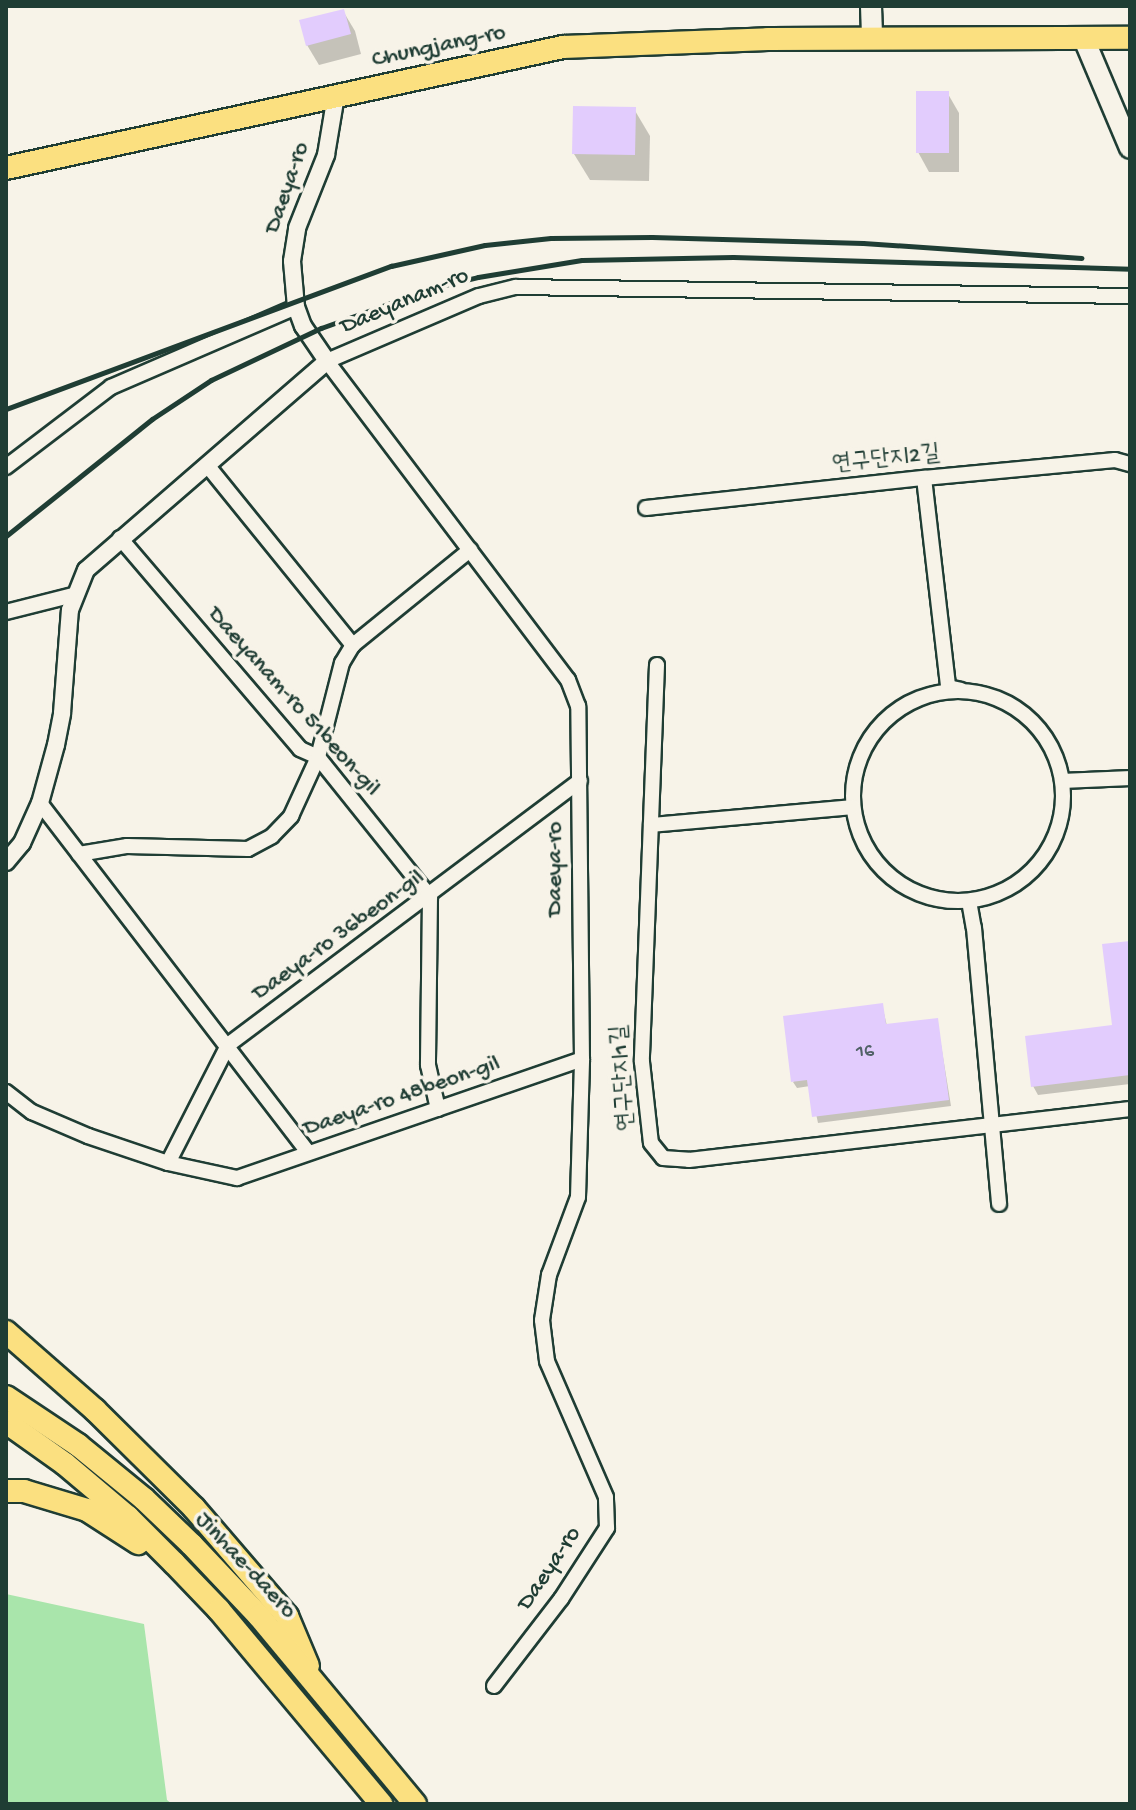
<!DOCTYPE html>
<meta charset="utf-8">
<style>
body{margin:0}
#map{position:relative;width:1136px;height:1810px;overflow:hidden;background:#f7f3e8;font-family:"Gochi Hand","Poor Story",sans-serif}
div>[style]{position:absolute}
.green>*{inset:0;background:#a9e5ab}
.shadow>*{inset:0;background:#0003}
.building>*{inset:0;background:#e2ccfd}
.roads{filter:drop-shadow(2px 0 #1f3d34) drop-shadow(-2px 0 #1f3d34) drop-shadow(0 2px #1f3d34) drop-shadow(0 -2px #1f3d34)}
.minor>*{height:14px;margin:-7px;padding:0 7px;transform-origin:7px;border-radius:7px;background:#f7f3e8}
.minor>.ring{margin:-7px;padding:0;box-sizing:content-box;background:none;border:14px solid #f7f3e8;border-radius:50%}
.tertiary>*{height:16px;margin:-8px;padding:0 8px;transform-origin:8px;border-radius:8px;background:#f7f3e8}
.secondary>*{height:20px;margin:-10px;padding:0 10px;transform-origin:10px;border-radius:10px;background:#f7f3e8}
.primary>*{height:22px;margin:-11px;padding:0 11px;transform-origin:11px;border-radius:11px;background:#fbe080}
.rail>*{height:5px;margin:-2.5px;padding:0 2.5px;transform-origin:2.5px;border-radius:2.5px;background:#1f3d34}
span{translate:-50% -50%;white-space:nowrap;text-align:center;line-height:1.15;-webkit-text-stroke:7px #f7f3e8;paint-order:stroke}
.number-label{font-size:20px;color:#506166}
.number-label span{-webkit-text-stroke-width:0}
.street-label{font-size:24px;color:#1f3d34}
.frame{position:absolute;inset:0;border:8px solid #1f3d34;pointer-events:none}
</style>
<div id="map">
<div class="green">
<div style="clip-path:polygon(6px 1594px,144px 1624px,167px 1800px,172px 1804px,6px 1804px)"></div>
</div>
<div class="shadow">
<div style="clip-path:polygon(343px 11px,355px 31px,361px 54px,319px 65px,307px 45px)"></div>
<div style="clip-path:polygon(948px 94px,959px 113px,959px 172px,929px 172px,918px 152px)"></div>
<div style="clip-path:polygon(634px 109px,650px 136px,649px 181px,590px 180px,574px 154px)"></div>
<div style="clip-path:polygon(1130px 943px,1130px 1084px,1038px 1095px,1033px 1086px,1115px 1026px)"></div>
<div style="clip-path:polygon(882px 1005px,887px 1026px,937px 1020px,951px 1106px,818px 1123px,810px 1086px,797px 1088px,793px 1082px)"></div>
</div>
<div class="building">
<div style="clip-path:polygon(344px 9px,351px 34px,306px 46px,299px 20px)"></div>
<div style="clip-path:polygon(916px 91px,949px 91px,949px 153px,916px 153px)"></div>
<div style="clip-path:polygon(573px 106px,636px 107px,635px 155px,572px 154px)"></div>
<div style="clip-path:polygon(1130px 941px,1130px 1075px,1031px 1087px,1025px 1036px,1112px 1025px,1102px 944px)"></div>
<div style="clip-path:polygon(883px 1003px,886px 1024px,938px 1018px,949px 1100px,812px 1117px,807px 1080px,791px 1082px,783px 1016px)"></div>
</div>
<div class="roads">
<div class="minor">
<div style="left:207px;top:465px;width:232px;rotate:51deg"></div>
<div style="left:6px;top:467px;width:132px;rotate:-37.3deg"></div>
<div style="left:111px;top:387px;width:202px;rotate:-23.4deg"></div>
<div style="left:924px;top:478px;width:210px;rotate:83.4deg"></div>
<div style="left:948px;top:687px;width:13px;rotate:13deg"></div>
<div style="left:646px;top:508px;width:280px;rotate:-6.2deg"></div>
<div style="left:924px;top:478px;width:192px;rotate:-5.4deg"></div>
<div style="left:1115px;top:460px;width:16px;rotate:15deg"></div>
<div style="left:120px;top:538px;width:277px;rotate:49.5deg"></div>
<div style="left:300px;top:749px;width:20px;rotate:24deg"></div>
<div style="left:318px;top:757px;width:179px;rotate:51.3deg"></div>
<div style="left:430px;top:897px;width:168px;rotate:90.7deg"></div>
<div style="left:428px;top:1065px;width:45px;rotate:77.2deg"></div>
<div style="left:6px;top:612px;width:69px;rotate:-14.2deg"></div>
<div style="left:657px;top:665px;width:397px;rotate:92.2deg"></div>
<div style="left:642px;top:1062px;width:81px;rotate:83.7deg"></div>
<div style="left:651px;top:1143px;width:19px;rotate:51deg"></div>
<div style="left:663px;top:1158px;width:26px;rotate:4deg"></div>
<div style="left:689px;top:1160px;width:444px;rotate:-6.6deg"></div>
<div class="ring" style="left:853px;top:691px;width:196px;height:196px"></div>
<div style="left:1063px;top:781px;width:67px;rotate:-2.6deg"></div>
<div style="left:40px;top:803px;width:440px;rotate:52.5deg"></div>
<div style="left:651px;top:825px;width:202px;rotate:-5.1deg"></div>
<div style="left:79px;top:854px;width:49px;rotate:-9.5deg"></div>
<div style="left:127px;top:846px;width:121px;rotate:1.4deg"></div>
<div style="left:248px;top:849px;width:27px;rotate:-28deg"></div>
<div style="left:272px;top:836px;width:28px;rotate:-46deg"></div>
<div style="left:291px;top:816px;width:65px;rotate:-65.4deg"></div>
<div style="left:318px;top:757px;width:97px;rotate:-75.7deg"></div>
<div style="left:342px;top:663px;width:21px;rotate:-59deg"></div>
<div style="left:353px;top:645px;width:151px;rotate:-39.1deg"></div>
<div style="left:969px;top:901px;width:27px;rotate:80deg"></div>
<div style="left:974px;top:928px;width:277px;rotate:84.8deg"></div>
<div style="left:6px;top:1092px;width:33px;rotate:38deg"></div>
<div style="left:32px;top:1112px;width:61px;rotate:23.2deg"></div>
<div style="left:88px;top:1136px;width:84px;rotate:18.6deg"></div>
<div style="left:168px;top:1163px;width:71px;rotate:12.3deg"></div>
<div style="left:237px;top:1178px;width:365px;rotate:-19deg"></div>
<div style="left:168px;top:1163px;width:132px;rotate:-63deg"></div>
<div style="left:228px;top:1045px;width:440px;rotate:-36.9deg"></div>
<div style="left:494px;top:1686px;width:110px;rotate:-52.4deg"></div>
<div style="left:561px;top:1599px;width:85px;rotate:-57.1deg"></div>
<div style="left:607px;top:1528px;width:31px;rotate:-92deg"></div>
<div style="left:606px;top:1497px;width:148px;rotate:-113.5deg"></div>
<div style="left:547px;top:1361px;width:41px;rotate:-97deg"></div>
<div style="left:542px;top:1320px;width:46px;rotate:-81.2deg"></div>
<div style="left:549px;top:1275px;width:83px;rotate:-69.6deg"></div>
<div style="left:578px;top:1197px;width:138px;rotate:-88.3deg"></div>
<div style="left:582px;top:1059px;width:353px;rotate:-90.6deg"></div>
<div style="left:578px;top:706px;width:28px;rotate:-111deg"></div>
<div style="left:568px;top:680px;width:400px;rotate:-127.1deg"></div>
<div style="left:327px;top:361px;width:165px;rotate:-23.2deg"></div>
<div style="left:479px;top:296px;width:38px;rotate:-14deg"></div>
<div style="left:516px;top:287px;width:614px;rotate:0.84deg"></div>
</div>
<div class="tertiary">
<div style="left:6px;top:862px;width:25px;rotate:-50deg"></div>
<div style="left:22px;top:843px;width:44px;rotate:-65.8deg"></div>
<div style="left:40px;top:803px;width:60px;rotate:-74.6deg"></div>
<div style="left:56px;top:745px;width:33px;rotate:-79deg"></div>
<div style="left:62px;top:713px;width:103px;rotate:-85.6deg"></div>
<div style="left:70px;top:610px;width:43px;rotate:-68.2deg"></div>
<div style="left:86px;top:570px;width:319px;rotate:-40.9deg"></div>
<div style="left:327px;top:361px;width:42px;rotate:-124.4deg"></div>
<div style="left:303px;top:326px;width:20px;rotate:-110deg"></div>
<div style="left:296px;top:307px;width:46px;rotate:-95deg"></div>
<div style="left:292px;top:261px;width:33px;rotate:-81deg"></div>
<div style="left:297px;top:228px;width:79px;rotate:-68.3deg"></div>
<div style="left:326px;top:155px;width:61px;rotate:-80.5deg"></div>
</div>
<div class="secondary">
<div style="left:871px;top:6px;width:33px;rotate:88deg"></div>
<div style="left:1084px;top:39px;width:118px;rotate:67.1deg"></div>
</div>
<div class="primary">
<div style="left:6px;top:168px;width:570px;rotate:-12.26deg"></div>
<div style="left:563px;top:47px;width:205px;rotate:-2.2deg"></div>
<div style="left:768px;top:39px;width:362px;rotate:-0.2deg"></div>
<div style="left:6px;top:1332px;width:118px;rotate:41.2deg"></div>
<div style="left:95px;top:1410px;width:139px;rotate:44.7deg"></div>
<div style="left:194px;top:1508px;width:143px;rotate:49.3deg"></div>
<div style="left:287px;top:1616px;width:54px;rotate:67.2deg"></div>
<div style="left:6px;top:1397px;width:87px;rotate:33.7deg"></div>
<div style="left:78px;top:1445px;width:85px;rotate:39.3deg"></div>
<div style="left:144px;top:1499px;width:66px;rotate:43.8deg"></div>
<div style="left:192px;top:1545px;width:98px;rotate:46.7deg"></div>
<div style="left:259px;top:1616px;width:244px;rotate:50.3deg"></div>
<div style="left:6px;top:1422px;width:72px;rotate:35.4deg"></div>
<div style="left:65px;top:1464px;width:82px;rotate:40.1deg"></div>
<div style="left:128px;top:1517px;width:65px;rotate:45deg"></div>
<div style="left:174px;top:1563px;width:65px;rotate:46.2deg"></div>
<div style="left:219px;top:1610px;width:253px;rotate:50.1deg"></div>
<div style="left:6px;top:1491px;width:18px"></div>
<div style="left:24px;top:1491px;width:66px;rotate:16.8deg"></div>
<div style="left:87px;top:1510px;width:61px;rotate:32.9deg"></div>
</div>
</div>
<div class="rail">
<div style="left:6px;top:409px;width:411px;rotate:-20.4deg"></div>
<div style="left:391px;top:266px;width:96px;rotate:-12.6deg"></div>
<div style="left:485px;top:245px;width:66px;rotate:-6.1deg"></div>
<div style="left:551px;top:238px;width:101px;rotate:-0.6deg"></div>
<div style="left:652px;top:237px;width:211px;rotate:1.6deg"></div>
<div style="left:863px;top:243px;width:219px;rotate:3.9deg"></div>
<div style="left:6px;top:536px;width:187px;rotate:-38.7deg"></div>
<div style="left:152px;top:419px;width:71px;rotate:-33.5deg"></div>
<div style="left:211px;top:380px;width:122px;rotate:-25.3deg"></div>
<div style="left:321px;top:328px;width:118px;rotate:-19.8deg"></div>
<div style="left:432px;top:288px;width:47px;rotate:-13.4deg"></div>
<div style="left:478px;top:277px;width:105px;rotate:-9.3deg"></div>
<div style="left:582px;top:260px;width:151px;rotate:-1.1deg"></div>
<div style="left:733px;top:257px;width:397px;rotate:1.7deg"></div>
</div>
<div class="number-label">
<span style="left:865px;top:1052px">16</span>
</div>
<div class="street-label">
<span style="left:439px;top:47px;rotate:-12deg">Chungjang-ro</span>
<span style="left:288px;top:188px;rotate:-71deg">Daeya-ro</span>
<span style="left:405px;top:302px;rotate:-23deg">Daeyanam-ro</span>
<span style="left:886px;top:460px;rotate:-6deg">연구단지2길</span>
<span style="left:293px;top:702px;rotate:48deg">Daeyanam-ro 51beon-gil</span>
<span style="left:556px;top:869px;rotate:-90deg">Daeya-ro</span>
<span style="left:339px;top:936px;rotate:-36deg">Daeya-ro 36beon-gil</span>
<span style="left:624px;top:1078px;rotate:-94deg">연구단지1길</span>
<span style="left:402px;top:1097px;rotate:-19deg">Daeya-ro 48beon-gil</span>
<span style="left:245px;top:1566px;rotate:47deg">Jinhae-daero</span>
<span style="left:550px;top:1569px;rotate:-56deg">Daeya-ro</span>
</div>
<div class="frame"></div>
</div>
